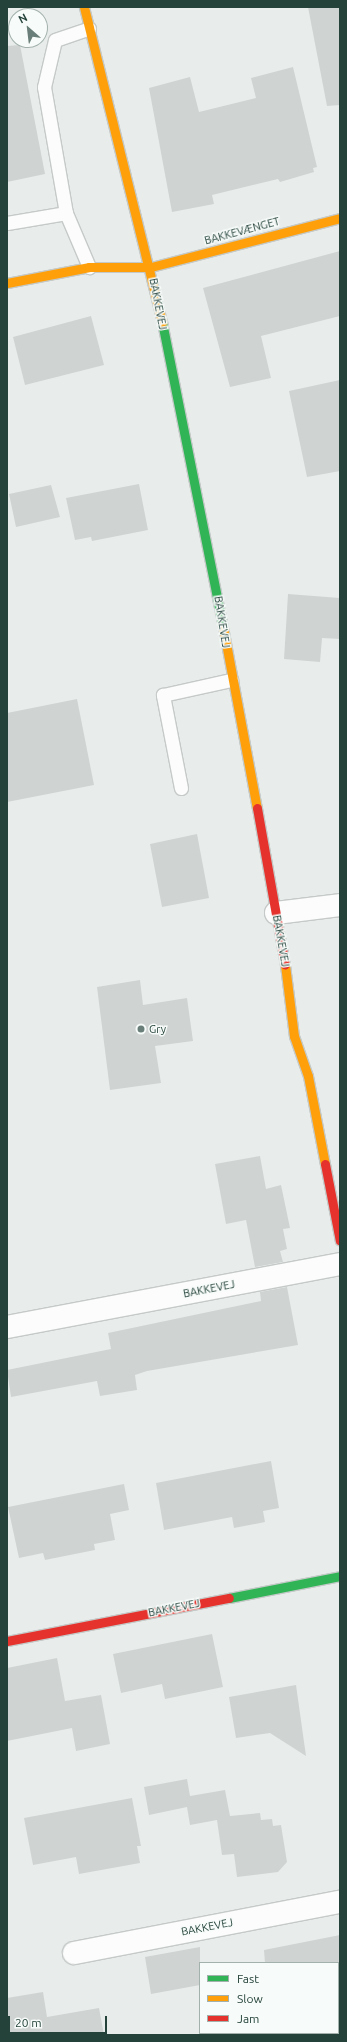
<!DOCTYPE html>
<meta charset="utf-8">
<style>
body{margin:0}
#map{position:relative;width:347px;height:2042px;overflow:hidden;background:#e8edeb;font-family:Ubuntu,sans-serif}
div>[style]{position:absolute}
.building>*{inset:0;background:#cfd4d2}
.roads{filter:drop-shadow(1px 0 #c5cac8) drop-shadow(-1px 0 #c5cac8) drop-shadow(0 1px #c5cac8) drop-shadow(0 -1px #c5cac8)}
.lane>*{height:13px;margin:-6.5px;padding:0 6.5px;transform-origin:6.5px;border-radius:6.5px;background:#fcfcfc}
.street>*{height:22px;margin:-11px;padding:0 11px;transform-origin:11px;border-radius:11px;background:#fcfcfc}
.fast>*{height:9px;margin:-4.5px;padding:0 4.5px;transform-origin:4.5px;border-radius:4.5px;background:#30b455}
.slow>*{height:9px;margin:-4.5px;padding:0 4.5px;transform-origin:4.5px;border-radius:4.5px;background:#ff9f0a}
.jam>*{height:9px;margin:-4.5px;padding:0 4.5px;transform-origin:4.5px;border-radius:4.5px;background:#e5322d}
.dots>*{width:11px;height:11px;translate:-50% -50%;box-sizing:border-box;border:2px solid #f7fbf9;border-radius:50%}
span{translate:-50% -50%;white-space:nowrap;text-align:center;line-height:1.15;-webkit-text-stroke:3px #f7fbf9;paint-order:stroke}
.street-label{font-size:11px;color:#24423a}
.poi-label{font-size:11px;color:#24423a}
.left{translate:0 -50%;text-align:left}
.frame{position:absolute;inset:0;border:8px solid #24423a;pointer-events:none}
.legend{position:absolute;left:199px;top:1962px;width:140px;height:72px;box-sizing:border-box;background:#f7fbf9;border:1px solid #a3b1ad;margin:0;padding:5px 7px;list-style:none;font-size:12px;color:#24423a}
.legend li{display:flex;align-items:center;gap:8px;height:20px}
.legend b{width:20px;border:1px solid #a3b1ad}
.north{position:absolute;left:8px;top:8px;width:40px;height:40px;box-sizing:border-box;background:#f7fbf9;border:1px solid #a3b1ad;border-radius:50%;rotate:332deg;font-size:11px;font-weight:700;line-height:16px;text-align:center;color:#24423a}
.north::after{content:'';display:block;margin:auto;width:14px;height:18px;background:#697e78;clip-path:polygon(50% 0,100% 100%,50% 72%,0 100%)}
.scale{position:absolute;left:8px;top:2016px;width:99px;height:18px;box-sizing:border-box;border:2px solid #24423a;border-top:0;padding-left:5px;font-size:12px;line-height:14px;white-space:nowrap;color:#24423a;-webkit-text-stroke:3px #f7fbf9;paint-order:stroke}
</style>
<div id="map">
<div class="building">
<div style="clip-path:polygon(308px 7px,340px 7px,340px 105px,327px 106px)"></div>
<div style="clip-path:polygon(20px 45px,45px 174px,7px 182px,7px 46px)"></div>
<div style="clip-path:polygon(293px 67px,317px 167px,313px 168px,314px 172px,280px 182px,278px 179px,212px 195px,214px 204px,172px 212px,149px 88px,190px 77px,199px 112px,256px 98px,251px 78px)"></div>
<div style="clip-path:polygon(340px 251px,340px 316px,261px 336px,271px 378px,230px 387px,203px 288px)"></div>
<div style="clip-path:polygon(91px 316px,104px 365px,25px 385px,13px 337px)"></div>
<div style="clip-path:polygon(340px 380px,340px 471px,307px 477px,289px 391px)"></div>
<div style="clip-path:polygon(139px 484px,148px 530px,92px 541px,91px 537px,75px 540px,66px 498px)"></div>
<div style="clip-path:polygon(51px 485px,60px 517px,16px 527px,9px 494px)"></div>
<div style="clip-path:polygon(288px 594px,340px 598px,340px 639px,322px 638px,320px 662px,284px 659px)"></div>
<div style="clip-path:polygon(77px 699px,94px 785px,7px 802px,7px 713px)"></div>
<div style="clip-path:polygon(197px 834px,209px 898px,162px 907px,150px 844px)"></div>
<div style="clip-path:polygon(140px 980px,143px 1005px,187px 998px,193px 1041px,155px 1046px,161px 1083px,110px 1090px,97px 987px)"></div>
<div style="clip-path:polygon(260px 1156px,266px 1189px,281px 1185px,290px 1228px,283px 1229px,287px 1249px,280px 1251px,283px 1262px,255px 1267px,246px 1220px,226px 1224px,215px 1164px)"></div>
<div style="clip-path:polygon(287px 1287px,298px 1345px,147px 1371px,135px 1375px,137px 1390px,100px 1396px,97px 1381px,11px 1397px,7px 1370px,111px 1349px,108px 1333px,261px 1301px,260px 1292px)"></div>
<div style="clip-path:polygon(271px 1461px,279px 1508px,263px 1511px,265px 1522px,234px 1528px,232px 1517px,164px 1530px,156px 1483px)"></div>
<div style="clip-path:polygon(124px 1484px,129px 1510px,110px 1514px,115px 1540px,94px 1544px,95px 1550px,45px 1560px,43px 1553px,19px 1558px,8px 1507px)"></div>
<div style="clip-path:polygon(212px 1634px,223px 1687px,165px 1699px,162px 1684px,121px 1693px,113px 1654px)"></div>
<div style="clip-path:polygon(57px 1658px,65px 1701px,101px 1695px,110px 1744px,76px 1751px,72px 1728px,7px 1741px,7px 1668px)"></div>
<div style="clip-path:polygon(296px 1685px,306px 1756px,270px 1733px,236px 1738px,229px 1697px)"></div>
<div style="clip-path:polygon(187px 1779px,190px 1796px,225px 1790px,230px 1816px,260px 1813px,261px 1820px,272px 1819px,273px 1826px,281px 1825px,287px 1862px,278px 1872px,237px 1877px,234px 1854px,222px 1855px,217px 1820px,190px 1825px,187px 1807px,149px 1815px,144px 1787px)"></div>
<div style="clip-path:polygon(132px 1798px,141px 1846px,137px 1846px,140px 1863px,79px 1874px,76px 1857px,33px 1865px,24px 1818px)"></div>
<div style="clip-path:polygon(340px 1935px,340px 1963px,265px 1963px,264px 1950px)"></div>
<div style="clip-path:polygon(200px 1947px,200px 1985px,151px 1994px,145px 1957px)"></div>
<div style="clip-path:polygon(43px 1992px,47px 2017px,99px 2008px,104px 2035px,7px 2035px,7px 1998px)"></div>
</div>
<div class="roads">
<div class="lane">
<div style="left:66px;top:213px;width:128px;rotate:-99.9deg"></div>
<div style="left:44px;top:87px;width:48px;rotate:-76.8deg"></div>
<div style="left:55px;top:40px;width:36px;rotate:-19deg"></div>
<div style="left:7px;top:223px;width:60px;rotate:-9.6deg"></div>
<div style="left:66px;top:213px;width:59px;rotate:66.9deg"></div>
<div style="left:181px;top:788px;width:95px;rotate:-101deg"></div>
<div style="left:163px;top:695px;width:70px;rotate:-12.4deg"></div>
</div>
<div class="street">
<div style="left:276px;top:913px;width:64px;rotate:-7.1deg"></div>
<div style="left:7px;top:1327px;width:339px;rotate:-10.7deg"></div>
<div style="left:74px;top:1953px;width:271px;rotate:-10.9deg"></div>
</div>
<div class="fast">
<div style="left:162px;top:322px;width:311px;rotate:78.7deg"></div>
<div style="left:229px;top:1598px;width:113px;rotate:-11.2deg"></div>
</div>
<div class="slow">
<div style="left:84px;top:7px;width:325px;rotate:76.1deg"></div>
<div style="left:7px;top:283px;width:84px;rotate:-11deg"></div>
<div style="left:89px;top:267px;width:62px"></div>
<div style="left:151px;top:267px;width:195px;rotate:-14.5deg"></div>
<div style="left:223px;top:627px;width:184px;rotate:79.4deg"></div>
<div style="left:285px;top:965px;width:72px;rotate:82.8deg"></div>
<div style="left:294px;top:1036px;width:42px;rotate:70.7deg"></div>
<div style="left:308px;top:1076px;width:90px;rotate:79.1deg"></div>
</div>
<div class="jam">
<div style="left:257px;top:808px;width:159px;rotate:79.9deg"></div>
<div style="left:325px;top:1164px;width:78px;rotate:79deg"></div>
<div style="left:7px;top:1641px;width:226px;rotate:-11deg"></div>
</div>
</div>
<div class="dots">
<div style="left:141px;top:1029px;background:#697e78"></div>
</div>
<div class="street-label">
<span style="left:242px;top:231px;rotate:-15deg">BAKKEVÆNGET</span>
<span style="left:158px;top:304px;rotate:79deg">BAKKEVEJ</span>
<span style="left:222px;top:622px;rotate:81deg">BAKKEVEJ</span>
<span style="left:281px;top:941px;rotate:80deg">BAKKEVEJ</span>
<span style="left:209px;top:1289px;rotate:-11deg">BAKKEVEJ</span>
<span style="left:174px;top:1608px;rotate:-11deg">BAKKEVEJ</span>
<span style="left:207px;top:1927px;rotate:-11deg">BAKKEVEJ</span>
</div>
<div class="poi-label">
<span class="left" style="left:149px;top:1029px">Gry</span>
</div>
<div class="frame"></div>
<ul class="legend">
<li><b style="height:5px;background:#30b455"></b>Fast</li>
<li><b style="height:5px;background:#ff9f0a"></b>Slow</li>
<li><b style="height:5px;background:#e5322d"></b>Jam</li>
</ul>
<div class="north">N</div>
<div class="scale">20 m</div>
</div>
